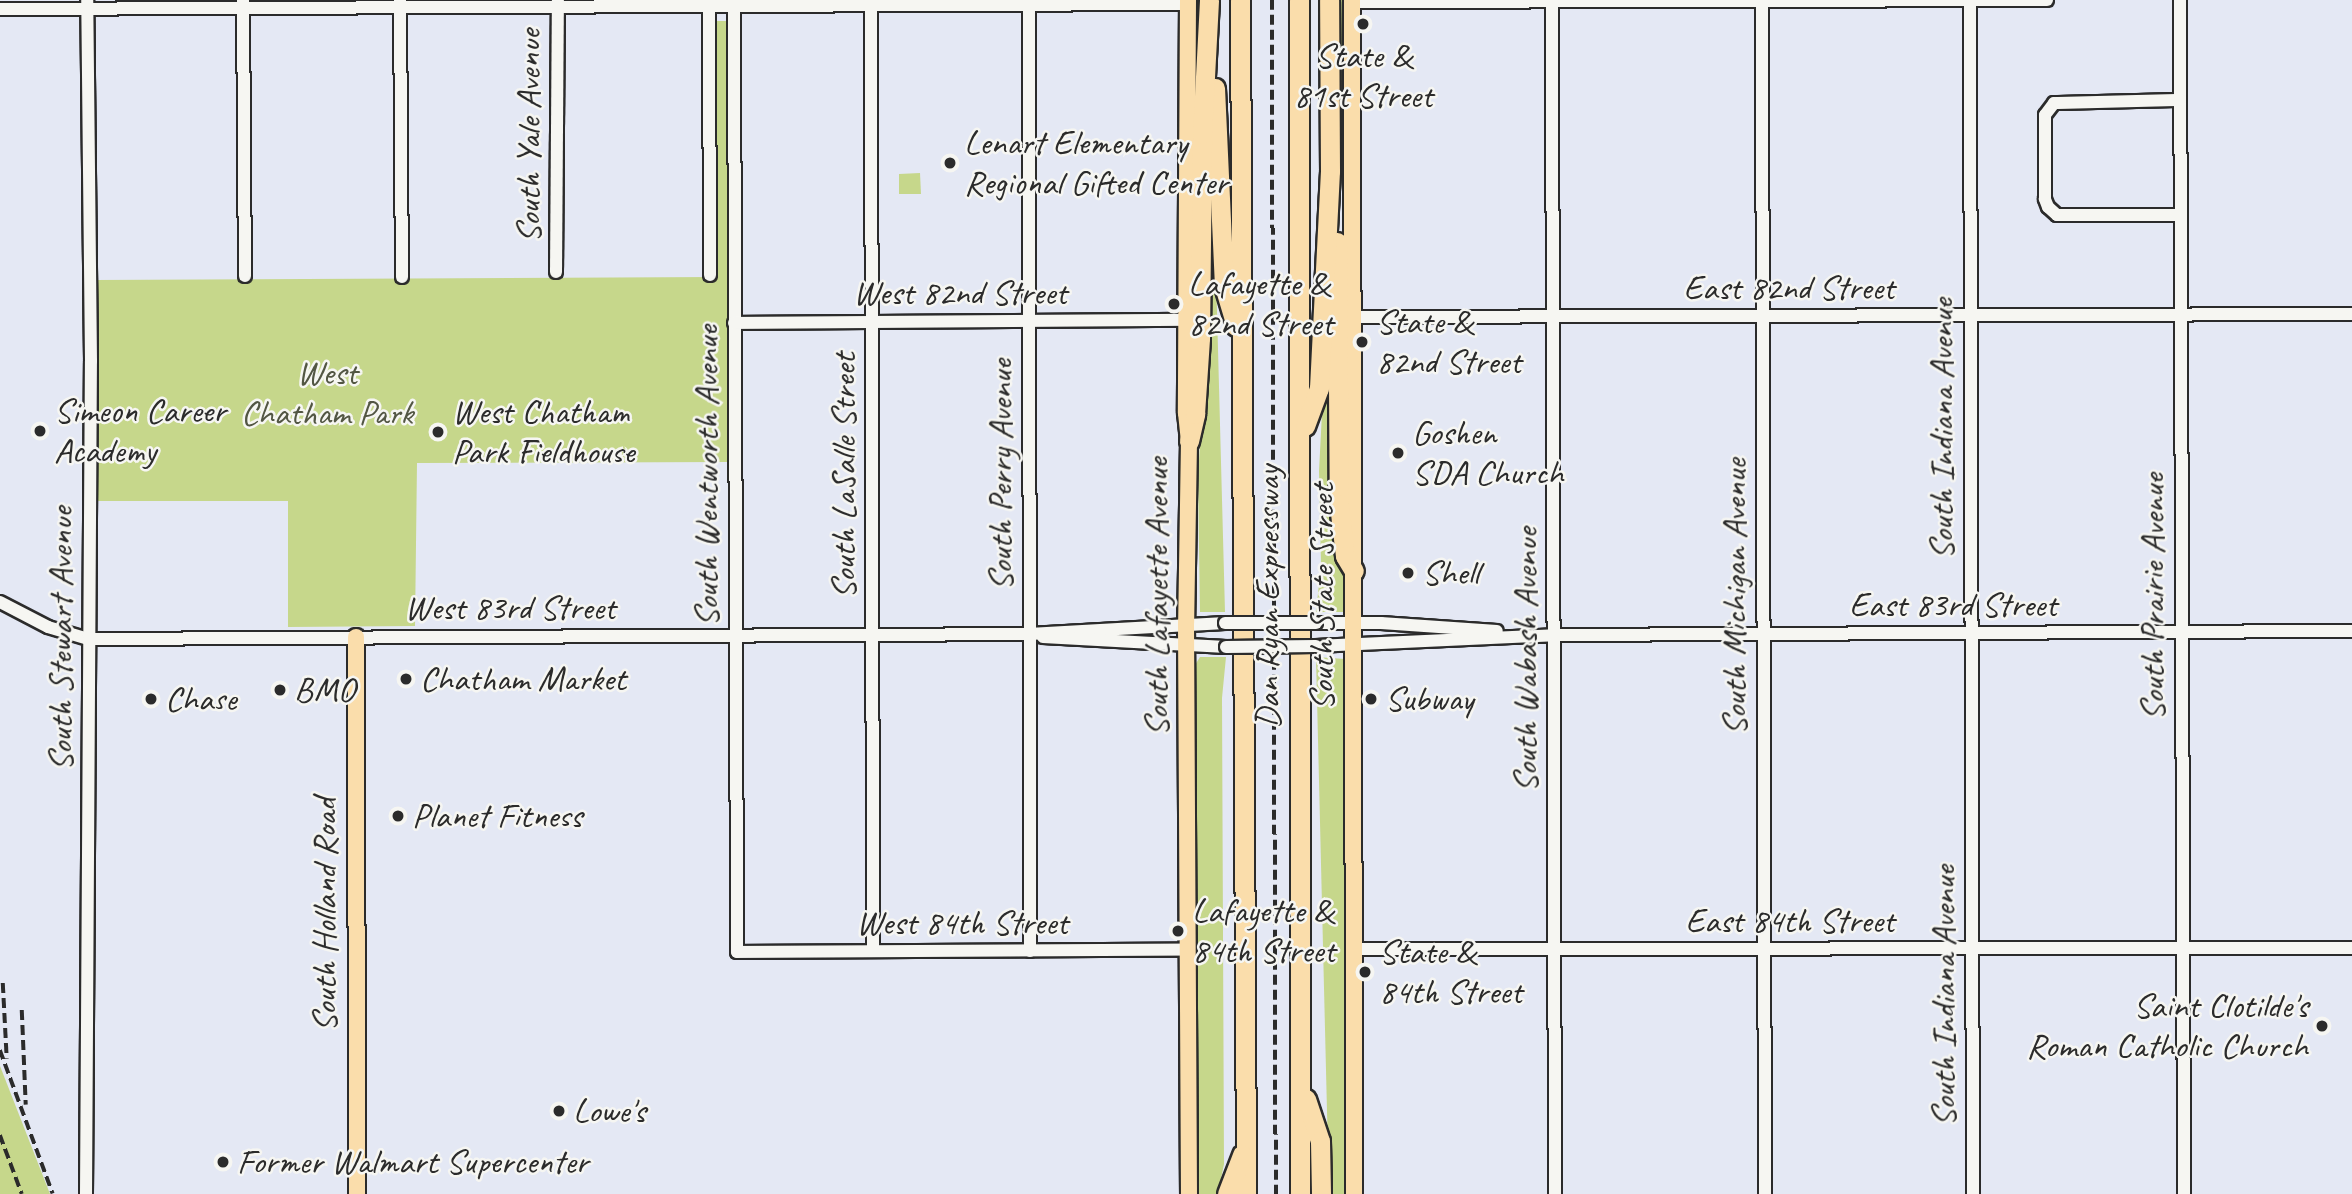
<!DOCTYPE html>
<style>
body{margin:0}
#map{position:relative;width:2352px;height:1194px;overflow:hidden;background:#e4e8f4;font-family:Caveat,sans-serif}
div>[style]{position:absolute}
.green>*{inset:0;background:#c6d78b}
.roads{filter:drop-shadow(2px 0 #2b2b2b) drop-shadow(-2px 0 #2b2b2b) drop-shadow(0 2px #2b2b2b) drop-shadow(0 -2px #2b2b2b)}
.minor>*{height:12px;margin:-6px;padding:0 6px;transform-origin:6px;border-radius:6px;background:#f6f6f2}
.major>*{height:16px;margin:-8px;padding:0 8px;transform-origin:8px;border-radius:8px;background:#faddab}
.highway>*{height:19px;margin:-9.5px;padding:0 9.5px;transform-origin:9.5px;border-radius:9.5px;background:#faddab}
.rail>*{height:3.5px;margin-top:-1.75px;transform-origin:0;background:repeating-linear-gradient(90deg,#2b2b2b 0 10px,transparent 0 15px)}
.bridges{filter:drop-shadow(2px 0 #2b2b2b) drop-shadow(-2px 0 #2b2b2b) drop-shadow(0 2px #2b2b2b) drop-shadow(0 -2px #2b2b2b)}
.minor-bridge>*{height:12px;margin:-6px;padding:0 6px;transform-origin:6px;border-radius:6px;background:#f6f6f2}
.dots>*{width:19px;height:19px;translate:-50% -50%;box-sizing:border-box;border:4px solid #f6f6f2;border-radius:50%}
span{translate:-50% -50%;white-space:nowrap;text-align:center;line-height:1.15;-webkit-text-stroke:5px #f6f6f2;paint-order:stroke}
.poi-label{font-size:35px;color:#2b2b2b}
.left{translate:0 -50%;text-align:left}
.right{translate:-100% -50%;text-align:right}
.street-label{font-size:35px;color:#2b2b2b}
.park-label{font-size:35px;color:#525643}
</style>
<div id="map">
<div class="green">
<div style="clip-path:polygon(1339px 0,1343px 0,1344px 242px,1339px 113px)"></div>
<div style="clip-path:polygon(715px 21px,728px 21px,729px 462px,417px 463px,415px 626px,288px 627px,288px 501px,96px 501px,95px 280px,716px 277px)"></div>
<div style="clip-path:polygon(1212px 123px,1225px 612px,1200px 612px,1198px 479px,1207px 316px)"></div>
<div style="clip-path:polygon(920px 173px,921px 194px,899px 194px,899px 174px)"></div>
<div style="clip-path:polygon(1329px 277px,1339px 548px,1345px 585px,1343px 612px,1316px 612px,1321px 565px,1319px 471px)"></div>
<div style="clip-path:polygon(1200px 657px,1226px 657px,1222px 698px,1224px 1164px,1218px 1194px,1197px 1194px,1195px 665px)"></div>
<div style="clip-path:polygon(1316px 657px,1345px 659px,1347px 1194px,1329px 1194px)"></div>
<div style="clip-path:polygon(0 1066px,50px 1194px,0 1194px)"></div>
</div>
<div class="roads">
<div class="minor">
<div style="left:243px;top:0;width:276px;rotate:89.6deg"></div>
<div style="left:400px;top:0;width:277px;rotate:89.6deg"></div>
<div style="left:709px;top:0;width:275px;rotate:89.8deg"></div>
<div style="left:734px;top:0;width:952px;rotate:89.82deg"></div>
<div style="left:737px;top:952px;width:451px;rotate:-0.3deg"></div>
<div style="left:871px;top:0;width:951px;rotate:89.88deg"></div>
<div style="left:1029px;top:0;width:951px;rotate:89.94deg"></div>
<div style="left:1552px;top:0;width:1194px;rotate:89.86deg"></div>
<div style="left:1762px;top:0;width:1194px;rotate:89.86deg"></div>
<div style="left:1970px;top:0;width:1194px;rotate:89.86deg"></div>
<div style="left:2180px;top:0;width:1194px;rotate:89.81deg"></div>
<div style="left:1352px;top:2px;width:695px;rotate:-0.16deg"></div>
<div style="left:0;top:9px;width:1188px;rotate:-0.24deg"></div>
<div style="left:2179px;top:215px;width:122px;rotate:180deg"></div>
<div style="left:2057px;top:215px;width:12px;rotate:-138deg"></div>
<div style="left:2048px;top:207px;width:9px;rotate:-111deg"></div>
<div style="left:2045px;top:199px;width:84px;rotate:-90deg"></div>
<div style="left:2045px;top:115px;width:15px;rotate:-53deg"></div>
<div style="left:2054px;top:103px;width:126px;rotate:-1.4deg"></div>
<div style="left:556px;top:272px;width:272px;rotate:-89.6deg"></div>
<div style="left:1352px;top:317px;width:1000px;rotate:-0.17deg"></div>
<div style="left:734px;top:323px;width:452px;rotate:-0.4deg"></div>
<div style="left:0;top:602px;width:54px;rotate:27.5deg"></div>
<div style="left:48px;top:627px;width:42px;rotate:16.7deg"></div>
<div style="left:88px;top:639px;width:941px;rotate:-0.3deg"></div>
<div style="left:1029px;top:634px;width:196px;rotate:-3.2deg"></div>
<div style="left:1316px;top:623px;width:65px"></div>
<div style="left:1381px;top:623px;width:116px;rotate:3.9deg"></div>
<div style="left:1043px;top:637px;width:183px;rotate:3.1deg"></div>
<div style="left:1316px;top:646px;width:238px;rotate:-2.6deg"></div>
<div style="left:1554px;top:635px;width:798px;rotate:-0.29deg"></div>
<div style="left:1355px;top:949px;width:997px;rotate:-0.06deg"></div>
<div style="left:86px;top:1194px;width:833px;rotate:-89.66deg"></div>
<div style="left:91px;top:361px;width:361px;rotate:-90.6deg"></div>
</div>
<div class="major">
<div style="left:1188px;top:0;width:413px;rotate:90.3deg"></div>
<div style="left:1186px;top:413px;width:28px;rotate:84deg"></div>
<div style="left:1189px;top:441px;width:182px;rotate:90.9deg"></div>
<div style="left:1186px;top:623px;width:571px;rotate:89.7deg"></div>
<div style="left:1352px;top:0;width:1194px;rotate:89.9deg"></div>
<div style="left:356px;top:637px;width:557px;rotate:89.9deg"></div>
</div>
<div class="highway">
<div style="left:1240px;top:0;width:1194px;rotate:89.71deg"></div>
<div style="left:1299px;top:0;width:1194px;rotate:89.95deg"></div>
<div style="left:1215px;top:88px;width:198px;rotate:87.4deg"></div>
<div style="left:1224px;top:286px;width:42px;rotate:73.3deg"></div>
<div style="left:1337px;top:242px;width:262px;rotate:89.6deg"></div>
<div style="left:1339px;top:504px;width:52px;rotate:83.4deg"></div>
<div style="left:1345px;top:556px;width:17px;rotate:59deg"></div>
<div style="left:1305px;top:426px;width:40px;rotate:-69.8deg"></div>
<div style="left:1319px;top:388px;width:217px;rotate:-87.1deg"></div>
<div style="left:1330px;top:171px;width:171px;rotate:-90.3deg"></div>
<div style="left:1189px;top:441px;width:28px;rotate:-77deg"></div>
<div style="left:1195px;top:414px;width:76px;rotate:-86.2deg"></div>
<div style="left:1200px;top:338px;width:204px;rotate:-89.4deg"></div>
<div style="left:1202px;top:134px;width:134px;rotate:-87deg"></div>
<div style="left:1306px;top:1099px;width:44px;rotate:71.6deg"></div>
<div style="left:1320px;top:1141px;width:53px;rotate:88.9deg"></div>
<div style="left:1227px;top:1194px;width:42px;rotate:-69deg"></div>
</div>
</div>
<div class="rail">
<div style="left:1272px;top:0;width:1194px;rotate:89.81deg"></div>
<div style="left:3px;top:983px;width:76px;rotate:87deg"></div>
<div style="left:22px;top:1010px;width:95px;rotate:87.6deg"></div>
<div style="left:0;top:1050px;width:153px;rotate:69.8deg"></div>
<div style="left:0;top:1135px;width:63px;rotate:69.6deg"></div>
</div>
<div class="bridges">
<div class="minor-bridge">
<div style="left:1225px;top:623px;width:91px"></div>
<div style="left:1226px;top:647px;width:90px;rotate:-0.6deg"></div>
</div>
</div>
<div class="dots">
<div style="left:1363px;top:24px;background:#2b2b2b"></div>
<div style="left:950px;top:163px;background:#2b2b2b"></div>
<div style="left:1174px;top:304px;background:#2b2b2b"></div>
<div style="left:1362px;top:342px;background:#2b2b2b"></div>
<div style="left:40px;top:431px;background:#2b2b2b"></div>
<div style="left:438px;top:432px;background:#2b2b2b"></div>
<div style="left:1398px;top:453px;background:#2b2b2b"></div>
<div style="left:1408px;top:573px;background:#2b2b2b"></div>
<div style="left:406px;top:679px;background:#2b2b2b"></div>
<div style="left:280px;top:690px;background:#2b2b2b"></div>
<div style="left:151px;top:699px;background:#2b2b2b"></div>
<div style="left:1371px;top:699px;background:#2b2b2b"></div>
<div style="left:398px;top:816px;background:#2b2b2b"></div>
<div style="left:1178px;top:931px;background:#2b2b2b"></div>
<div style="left:1365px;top:972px;background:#2b2b2b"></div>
<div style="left:2322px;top:1026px;background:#2b2b2b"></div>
<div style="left:559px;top:1111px;background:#2b2b2b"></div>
<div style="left:223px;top:1162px;background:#2b2b2b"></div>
</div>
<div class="poi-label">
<span style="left:1363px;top:76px">State &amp;<br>81st Street</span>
<span class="left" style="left:964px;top:163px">Lenart Elementary<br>Regional Gifted Center</span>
<span class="left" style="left:1188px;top:304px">Lafayette &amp;<br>82nd Street</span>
<span class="left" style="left:1376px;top:342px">State &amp;<br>82nd Street</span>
<span class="left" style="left:54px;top:431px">Simeon Career<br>Academy</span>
<span class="left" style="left:452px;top:432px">West Chatham<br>Park Fieldhouse</span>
<span class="left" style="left:1412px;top:453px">Goshen<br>SDA Church</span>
<span class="left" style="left:1422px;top:573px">Shell</span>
<span class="left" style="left:420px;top:679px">Chatham Market</span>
<span class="left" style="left:294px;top:690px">BMO</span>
<span class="left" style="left:165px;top:699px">Chase</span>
<span class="left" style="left:1385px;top:699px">Subway</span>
<span class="left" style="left:412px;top:816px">Planet Fitness</span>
<span class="left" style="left:1192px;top:931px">Lafayette &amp;<br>84th Street</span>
<span class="left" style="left:1379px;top:972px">State &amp;<br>84th Street</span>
<span class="right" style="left:2308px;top:1026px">Saint Clotilde's<br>Roman Catholic Church</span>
<span class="left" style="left:573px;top:1111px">Lowe's</span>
<span class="left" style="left:237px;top:1162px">Former Walmart Supercenter</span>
</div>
<div class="street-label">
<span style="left:529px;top:136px;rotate:-90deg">South Yale Avenue</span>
<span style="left:1789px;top:288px">East 82nd Street</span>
<span style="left:960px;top:293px">West 82nd Street</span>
<span style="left:1942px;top:429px;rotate:-90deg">South Indiana Avenue</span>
<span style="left:1001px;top:475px;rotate:-90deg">South Perry Avenue</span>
<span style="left:707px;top:476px;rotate:-90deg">South Wentworth Avenue</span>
<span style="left:844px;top:476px;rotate:-90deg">South LaSalle Street</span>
<span style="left:1157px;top:597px;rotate:-90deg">South Lafayette Avenue</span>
<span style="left:1268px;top:597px;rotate:-90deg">Dan Ryan Expressway</span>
<span style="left:1322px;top:597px;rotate:-90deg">South State Street</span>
<span style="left:1735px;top:597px;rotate:-90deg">South Michigan Avenue</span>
<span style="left:2153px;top:597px;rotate:-90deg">South Prairie Avenue</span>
<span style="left:1953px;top:605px">East 83rd Street</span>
<span style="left:510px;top:608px">West 83rd Street</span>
<span style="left:61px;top:639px;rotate:-90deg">South Stewart Avenue</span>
<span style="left:1526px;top:660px;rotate:-90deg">South Wabash Avenue</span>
<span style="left:325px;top:915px;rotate:-90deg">South Holland Road</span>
<span style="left:1790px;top:921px">East 84th Street</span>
<span style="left:962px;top:923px">West 84th Street</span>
<span style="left:1944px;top:996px;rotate:-90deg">South Indiana Avenue</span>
</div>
<div class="park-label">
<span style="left:327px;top:393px">West<br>Chatham Park</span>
</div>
</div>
